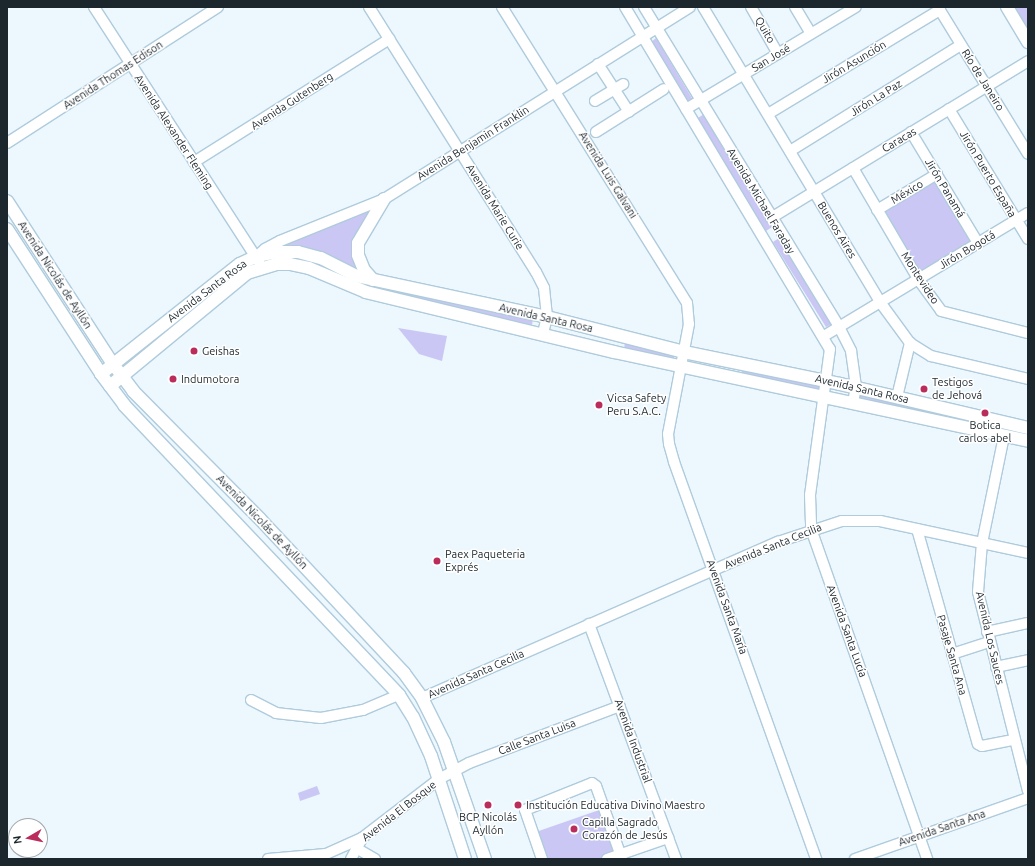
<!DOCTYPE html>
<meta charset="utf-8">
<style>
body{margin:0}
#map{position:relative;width:1035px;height:866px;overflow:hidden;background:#ecf7fe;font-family:Ubuntu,sans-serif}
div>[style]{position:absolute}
.green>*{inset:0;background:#cac7f5}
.roads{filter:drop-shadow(1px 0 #afcbdc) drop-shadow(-1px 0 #afcbdc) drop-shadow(0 1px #afcbdc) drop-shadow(0 -1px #afcbdc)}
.minor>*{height:10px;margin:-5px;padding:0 5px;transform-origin:5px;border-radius:5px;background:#fff}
.major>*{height:12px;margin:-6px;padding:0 6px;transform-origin:6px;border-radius:6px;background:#fff}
.dots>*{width:11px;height:11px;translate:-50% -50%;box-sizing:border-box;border:2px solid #fff;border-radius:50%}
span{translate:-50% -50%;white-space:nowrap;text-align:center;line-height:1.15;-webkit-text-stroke:3px #fff;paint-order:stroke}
.street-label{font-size:11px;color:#1c272d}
.poi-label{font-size:11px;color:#1c272d}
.left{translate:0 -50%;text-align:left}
.frame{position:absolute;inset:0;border:8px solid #1c272d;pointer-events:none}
.north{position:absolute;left:8px;top:818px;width:40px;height:40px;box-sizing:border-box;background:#fff;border:1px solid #a4a9ab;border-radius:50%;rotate:261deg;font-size:11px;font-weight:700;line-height:16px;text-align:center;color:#1c272d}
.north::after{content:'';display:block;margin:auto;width:14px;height:18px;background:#ba2c5c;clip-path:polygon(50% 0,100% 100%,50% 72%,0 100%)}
</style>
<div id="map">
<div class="green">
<div style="clip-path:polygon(1010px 7px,1028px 7px,1028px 36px)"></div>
<div style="clip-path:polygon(656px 38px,693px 100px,688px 103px,651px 42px)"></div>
<div style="clip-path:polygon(704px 114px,772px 227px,766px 231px,698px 118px)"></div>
<div style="clip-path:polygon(934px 181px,971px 243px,919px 274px,882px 212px)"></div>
<div style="clip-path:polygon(373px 210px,356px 241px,370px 278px,321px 256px,276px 251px,283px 243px)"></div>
<div style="clip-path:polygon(779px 238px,832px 324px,826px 327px,773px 242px)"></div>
<div style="clip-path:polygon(295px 256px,533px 319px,532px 325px,358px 288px,292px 260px)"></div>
<div style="clip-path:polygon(398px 328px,447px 336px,442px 361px,419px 354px)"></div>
<div style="clip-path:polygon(625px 342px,675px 352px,674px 358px,624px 349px)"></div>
<div style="clip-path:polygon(743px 366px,823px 383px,821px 391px,741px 374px)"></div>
<div style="clip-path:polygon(859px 395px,1007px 428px,1006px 432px,858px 399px)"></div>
<div style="clip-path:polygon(317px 786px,320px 794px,300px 801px,298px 793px)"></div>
<div style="clip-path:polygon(602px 809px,618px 854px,603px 859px,542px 859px,533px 833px)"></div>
</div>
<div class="roads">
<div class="minor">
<div style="left:94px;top:7px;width:304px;rotate:57.1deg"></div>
<div style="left:369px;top:7px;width:313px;rotate:57.8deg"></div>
<div style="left:536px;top:272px;width:18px;rotate:63deg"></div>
<div style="left:544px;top:288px;width:29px;rotate:84deg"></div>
<div style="left:547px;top:317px;width:16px;rotate:104deg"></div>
<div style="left:502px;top:7px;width:349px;rotate:58deg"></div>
<div style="left:687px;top:303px;width:21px;rotate:85deg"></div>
<div style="left:689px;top:324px;width:112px;rotate:100.8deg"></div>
<div style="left:668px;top:434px;width:10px;rotate:84deg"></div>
<div style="left:669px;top:444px;width:19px;rotate:74deg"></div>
<div style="left:674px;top:462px;width:422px;rotate:70.3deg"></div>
<div style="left:625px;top:7px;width:399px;rotate:59.1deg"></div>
<div style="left:830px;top:349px;width:147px;rotate:97.8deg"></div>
<div style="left:810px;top:495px;width:34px;rotate:88deg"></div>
<div style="left:811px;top:529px;width:350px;rotate:70.6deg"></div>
<div style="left:644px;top:7px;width:375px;rotate:58.6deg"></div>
<div style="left:839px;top:327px;width:27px;rotate:63deg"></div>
<div style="left:851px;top:351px;width:36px;rotate:82deg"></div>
<div style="left:856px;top:387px;width:15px;rotate:101deg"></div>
<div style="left:703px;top:7px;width:344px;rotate:59deg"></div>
<div style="left:880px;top:302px;width:51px;rotate:53.8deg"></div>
<div style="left:910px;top:343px;width:25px;rotate:32deg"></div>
<div style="left:931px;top:356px;width:100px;rotate:13.3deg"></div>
<div style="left:751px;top:7px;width:54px;rotate:60.1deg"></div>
<div style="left:795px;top:7px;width:31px;rotate:59deg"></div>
<div style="left:938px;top:7px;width:172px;rotate:58.5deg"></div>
<div style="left:598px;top:64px;width:57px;rotate:57.1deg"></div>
<div style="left:595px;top:101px;width:33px;rotate:-31deg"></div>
<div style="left:686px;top:109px;width:198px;rotate:-31deg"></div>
<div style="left:949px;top:109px;width:152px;rotate:58.7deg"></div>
<div style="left:768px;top:114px;width:201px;rotate:-31.2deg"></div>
<div style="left:596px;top:132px;width:80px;rotate:-32.3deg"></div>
<div style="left:911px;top:132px;width:130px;rotate:58.9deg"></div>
<div style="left:7px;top:143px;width:251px;rotate:-32.8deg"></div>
<div style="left:790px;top:151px;width:201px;rotate:-31.8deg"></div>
<div style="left:194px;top:162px;width:231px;rotate:-32.2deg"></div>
<div style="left:853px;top:168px;width:129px;rotate:59.6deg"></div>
<div style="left:918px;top:279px;width:39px;rotate:54deg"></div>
<div style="left:941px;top:311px;width:90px;rotate:14.2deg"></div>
<div style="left:877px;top:210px;width:70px;rotate:-31deg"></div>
<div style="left:771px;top:218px;width:301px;rotate:-31.4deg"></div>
<div style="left:257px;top:256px;width:11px;rotate:-41deg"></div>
<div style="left:265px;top:249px;width:17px;rotate:-28deg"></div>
<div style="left:280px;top:241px;width:112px;rotate:-22deg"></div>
<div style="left:384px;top:199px;width:361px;rotate:-32.1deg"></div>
<div style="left:824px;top:336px;width:238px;rotate:-31.1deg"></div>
<div style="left:897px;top:397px;width:56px;rotate:-76.5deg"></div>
<div style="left:1004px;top:436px;width:109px;rotate:101.6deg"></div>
<div style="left:982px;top:543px;width:49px;rotate:94.7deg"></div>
<div style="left:978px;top:592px;width:205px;rotate:75.9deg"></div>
<div style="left:917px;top:529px;width:223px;rotate:74.2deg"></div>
<div style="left:978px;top:744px;width:4px;rotate:27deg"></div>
<div style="left:982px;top:746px;width:33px;rotate:-11deg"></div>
<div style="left:589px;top:624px;width:251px;rotate:69.7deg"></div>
<div style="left:987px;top:632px;width:42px;rotate:-12.4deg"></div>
<div style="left:952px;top:654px;width:39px;rotate:-18deg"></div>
<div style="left:996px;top:667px;width:33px;rotate:-12deg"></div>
<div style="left:422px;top:698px;width:389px;rotate:-23.7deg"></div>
<div style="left:778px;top:542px;width:67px;rotate:-18.2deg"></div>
<div style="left:842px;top:521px;width:38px"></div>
<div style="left:880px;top:521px;width:151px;rotate:12.2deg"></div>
<div style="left:251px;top:700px;width:28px;rotate:27deg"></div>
<div style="left:276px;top:713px;width:45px;rotate:6.3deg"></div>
<div style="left:321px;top:718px;width:43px;rotate:-10.8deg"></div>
<div style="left:363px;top:710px;width:39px;rotate:-23deg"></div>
<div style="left:356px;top:848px;width:22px;rotate:30deg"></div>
<div style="left:268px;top:859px;width:58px;rotate:-4.9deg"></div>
<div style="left:326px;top:854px;width:39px;rotate:-24deg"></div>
<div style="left:351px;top:859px;width:24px;rotate:-62deg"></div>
<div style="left:362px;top:838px;width:97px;rotate:-37.5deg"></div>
<div style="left:439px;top:779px;width:34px;rotate:-28deg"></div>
<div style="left:469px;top:763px;width:161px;rotate:-20.7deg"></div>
<div style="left:542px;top:859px;width:52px;rotate:-109.1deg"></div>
<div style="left:525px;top:810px;width:72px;rotate:-21.9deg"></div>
<div style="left:592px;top:783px;width:5px;rotate:37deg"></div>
<div style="left:596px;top:786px;width:77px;rotate:70.4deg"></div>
<div style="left:607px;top:859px;width:65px;rotate:-19deg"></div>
<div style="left:855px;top:859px;width:183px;rotate:-19.4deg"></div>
</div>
<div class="major">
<div style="left:1007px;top:7px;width:41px;rotate:59deg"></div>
<div style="left:7px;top:201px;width:194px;rotate:57deg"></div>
<div style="left:113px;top:364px;width:34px;rotate:53deg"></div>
<div style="left:133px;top:391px;width:180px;rotate:45.2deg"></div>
<div style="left:260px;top:519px;width:211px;rotate:46.9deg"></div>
<div style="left:404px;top:673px;width:31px;rotate:54deg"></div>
<div style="left:422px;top:698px;width:49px;rotate:63.4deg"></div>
<div style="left:444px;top:742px;width:124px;rotate:70.7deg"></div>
<div style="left:7px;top:229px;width:173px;rotate:57deg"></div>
<div style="left:101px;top:374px;width:39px;rotate:53deg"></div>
<div style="left:124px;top:405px;width:400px;rotate:46.5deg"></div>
<div style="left:399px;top:695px;width:26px;rotate:58deg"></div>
<div style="left:413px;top:717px;width:43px;rotate:65.2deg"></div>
<div style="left:431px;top:756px;width:108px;rotate:71.7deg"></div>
<div style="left:373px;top:280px;width:13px;rotate:-132deg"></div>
<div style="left:364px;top:270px;width:16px;rotate:-112deg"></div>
<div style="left:358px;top:255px;width:12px;rotate:-90deg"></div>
<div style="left:358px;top:243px;width:51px;rotate:-59.4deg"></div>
<div style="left:101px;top:374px;width:177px;rotate:-38.4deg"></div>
<div style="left:240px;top:264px;width:19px;rotate:-25deg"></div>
<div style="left:257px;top:256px;width:20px;rotate:-11deg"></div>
<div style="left:277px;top:252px;width:21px"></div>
<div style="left:298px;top:252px;width:24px;rotate:15deg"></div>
<div style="left:321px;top:258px;width:39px;rotate:27deg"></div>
<div style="left:356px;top:276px;width:195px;rotate:12.1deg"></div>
<div style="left:547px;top:317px;width:141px;rotate:14.3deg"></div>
<div style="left:684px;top:352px;width:159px;rotate:11.6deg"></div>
<div style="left:840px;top:384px;width:193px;rotate:13.2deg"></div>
<div style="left:110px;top:386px;width:178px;rotate:-39.5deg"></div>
<div style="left:247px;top:273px;width:30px;rotate:-17deg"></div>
<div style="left:276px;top:264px;width:14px"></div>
<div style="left:290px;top:264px;width:19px;rotate:12deg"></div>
<div style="left:309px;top:268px;width:62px;rotate:22.8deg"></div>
<div style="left:366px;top:292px;width:255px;rotate:13.6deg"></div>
<div style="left:614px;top:352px;width:423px;rotate:12.1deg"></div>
</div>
</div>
<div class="dots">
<div style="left:194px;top:351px;background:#ba2c5c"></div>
<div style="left:173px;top:379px;background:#ba2c5c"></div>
<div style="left:924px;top:389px;background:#ba2c5c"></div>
<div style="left:599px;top:405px;background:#ba2c5c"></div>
<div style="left:985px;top:413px;background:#ba2c5c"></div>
<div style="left:437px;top:561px;background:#ba2c5c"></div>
<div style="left:488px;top:805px;background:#ba2c5c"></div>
<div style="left:518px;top:805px;background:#ba2c5c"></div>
<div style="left:574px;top:829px;background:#ba2c5c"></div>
</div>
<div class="street-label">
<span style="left:765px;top:30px;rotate:60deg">Quito</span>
<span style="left:771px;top:58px;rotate:-31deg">San José</span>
<span style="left:854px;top:62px;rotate:-31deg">Jirón Asunción</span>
<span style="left:113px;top:75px;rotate:-33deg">Avenida Thomas Edison</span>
<span style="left:983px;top:80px;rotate:58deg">Río de Janeiro</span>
<span style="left:876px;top:98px;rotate:-32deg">Jirón La Paz</span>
<span style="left:292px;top:101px;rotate:-33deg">Avenida Gutenberg</span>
<span style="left:174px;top:132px;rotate:57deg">Avenida Alexander Fleming</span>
<span style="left:899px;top:140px;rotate:-31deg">Caracas</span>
<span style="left:473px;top:143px;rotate:-32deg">Avenida Benjamin Franklin</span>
<span style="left:988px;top:174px;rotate:59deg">Jirón Puerto España</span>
<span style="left:608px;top:175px;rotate:58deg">Avenida Luis Galvani</span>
<span style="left:945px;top:188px;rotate:59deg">Jirón Panamá</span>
<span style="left:907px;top:192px;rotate:-31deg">México</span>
<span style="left:761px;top:201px;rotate:59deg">Avenida Michael Faraday</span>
<span style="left:495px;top:207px;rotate:58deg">Avenida Marie Curie</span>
<span style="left:837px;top:230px;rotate:59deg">Buenos Aires</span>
<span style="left:967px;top:250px;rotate:-31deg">Jirón Bogotá</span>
<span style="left:55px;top:275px;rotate:57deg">Avenida Nicolás de Ayllón</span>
<span style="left:920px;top:278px;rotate:57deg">Montevideo</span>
<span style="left:207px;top:291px;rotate:-37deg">Avenida Santa Rosa</span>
<span style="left:546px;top:318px;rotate:13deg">Avenida Santa Rosa</span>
<span style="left:862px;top:389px;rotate:13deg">Avenida Santa Rosa</span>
<span style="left:262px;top:522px;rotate:46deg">Avenida Nicolás de Ayllón</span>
<span style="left:773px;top:546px;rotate:-22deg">Avenida Santa Cecilia</span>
<span style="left:727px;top:607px;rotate:70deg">Avenida Santa María</span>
<span style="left:847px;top:631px;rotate:70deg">Avenida Santa Lucía</span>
<span style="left:990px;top:638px;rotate:77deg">Avenida Los Sauces</span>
<span style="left:952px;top:655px;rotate:74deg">Pasaje Santa Ana</span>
<span style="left:476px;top:674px;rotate:-24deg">Avenida Santa Cecilia</span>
<span style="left:537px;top:737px;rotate:-21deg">Calle Santa Luisa</span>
<span style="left:633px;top:741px;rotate:70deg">Avenida Industrial</span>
<span style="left:399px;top:811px;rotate:-38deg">Avenida El Bosque</span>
<span style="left:942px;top:828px;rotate:-19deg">Avenida Santa Ana</span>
</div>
<div class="poi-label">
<span class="left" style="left:202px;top:351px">Geishas</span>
<span class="left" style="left:181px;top:379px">Indumotora</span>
<span class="left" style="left:932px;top:389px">Testigos<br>de Jehová</span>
<span class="left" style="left:607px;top:405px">Vicsa Safety<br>Peru S.A.C.</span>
<span style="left:985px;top:432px">Botica<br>carlos abel</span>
<span class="left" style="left:445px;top:561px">Paex Paqueteria<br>Exprés</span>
<span class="left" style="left:526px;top:805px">Institución Educativa Divino Maestro</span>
<span style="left:488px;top:824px">BCP Nicolás<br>Ayllón</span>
<span class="left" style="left:582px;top:829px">Capilla Sagrado<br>Corazón de Jesús</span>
</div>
<div class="frame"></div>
<div class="north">N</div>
</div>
